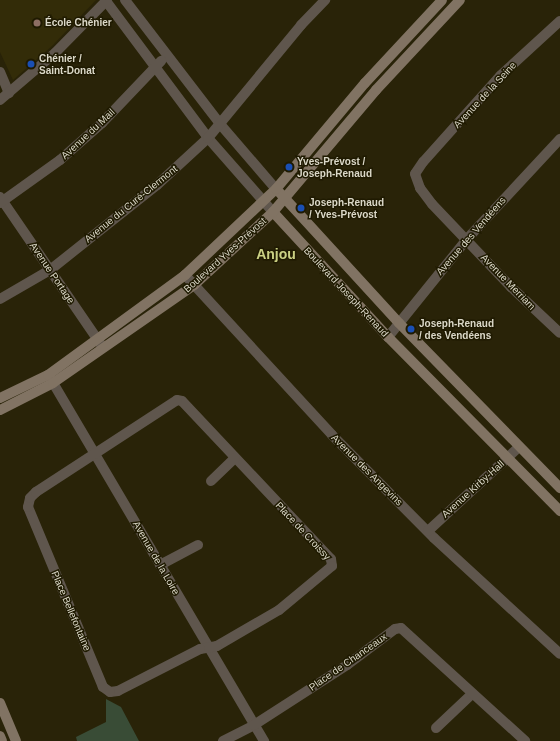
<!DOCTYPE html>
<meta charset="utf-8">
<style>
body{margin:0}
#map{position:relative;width:560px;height:741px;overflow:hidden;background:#292308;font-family:Helvetica,sans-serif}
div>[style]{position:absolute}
.built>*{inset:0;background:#332c08}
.green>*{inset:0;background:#394c36}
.street>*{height:10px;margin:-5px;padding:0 5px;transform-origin:5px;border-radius:5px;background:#5f564d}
.secondary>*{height:10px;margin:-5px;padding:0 5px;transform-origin:5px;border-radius:5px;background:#817363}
.dots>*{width:11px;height:11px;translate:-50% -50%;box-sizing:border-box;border:2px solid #1f1a01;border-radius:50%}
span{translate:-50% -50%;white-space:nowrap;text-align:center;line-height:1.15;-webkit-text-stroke:3px #1f1a01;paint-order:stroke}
.poi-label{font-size:10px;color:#dbd8c8;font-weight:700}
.left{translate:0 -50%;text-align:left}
.street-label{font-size:10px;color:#dbd8c8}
.district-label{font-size:14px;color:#cad083;font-weight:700}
</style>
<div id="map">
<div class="built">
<div style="clip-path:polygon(0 0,96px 0,52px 46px,13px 80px,0 52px)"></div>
</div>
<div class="green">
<div style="clip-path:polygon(106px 699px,121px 707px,139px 741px,77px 741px,76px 737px,106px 722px)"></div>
</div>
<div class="street">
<div style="left:125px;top:0;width:156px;rotate:52.5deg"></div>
<div style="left:220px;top:124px;width:86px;rotate:49.3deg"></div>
<div style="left:106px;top:1px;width:171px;rotate:53.3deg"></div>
<div style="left:208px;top:138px;width:98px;rotate:48.7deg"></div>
<div style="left:560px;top:21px;width:81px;rotate:137.5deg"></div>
<div style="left:500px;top:76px;width:115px;rotate:131.8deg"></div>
<div style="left:423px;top:162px;width:14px;rotate:124deg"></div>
<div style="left:415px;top:174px;width:15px;rotate:70deg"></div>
<div style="left:420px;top:188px;width:20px;rotate:53deg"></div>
<div style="left:432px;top:204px;width:115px;rotate:46.4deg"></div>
<div style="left:511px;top:287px;width:67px;rotate:43.2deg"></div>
<div style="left:0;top:72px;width:23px;rotate:67deg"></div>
<div style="left:0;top:100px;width:72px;rotate:-40.5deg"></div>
<div style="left:55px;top:53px;width:74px;rotate:-45.5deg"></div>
<div style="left:0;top:197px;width:181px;rotate:55.6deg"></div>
<div style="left:0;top:203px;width:74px;rotate:-35.6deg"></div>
<div style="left:60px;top:160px;width:56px;rotate:-41.4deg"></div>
<div style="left:102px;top:123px;width:86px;rotate:-46.4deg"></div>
<div style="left:185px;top:275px;width:217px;rotate:47.4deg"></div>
<div style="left:332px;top:435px;width:145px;rotate:45.3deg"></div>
<div style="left:434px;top:538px;width:171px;rotate:42.6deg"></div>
<div style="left:0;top:299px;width:58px;rotate:-30.1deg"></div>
<div style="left:50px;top:270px;width:137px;rotate:-38.5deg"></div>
<div style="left:157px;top:185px;width:69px;rotate:-42.7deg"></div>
<div style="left:208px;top:138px;width:146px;rotate:-50.5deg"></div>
<div style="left:301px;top:25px;width:35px;rotate:-46deg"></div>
<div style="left:388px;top:337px;width:126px;rotate:-51.1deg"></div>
<div style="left:467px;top:239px;width:137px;rotate:-47.1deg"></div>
<div style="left:49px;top:376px;width:424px;rotate:59.5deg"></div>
<div style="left:177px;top:400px;width:5px;rotate:11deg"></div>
<div style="left:182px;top:401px;width:217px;rotate:46.7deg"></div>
<div style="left:331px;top:559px;width:7px;rotate:82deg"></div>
<div style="left:332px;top:566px;width:69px;rotate:140.3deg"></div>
<div style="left:279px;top:610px;width:72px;rotate:149.9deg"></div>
<div style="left:217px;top:646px;width:17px;rotate:170deg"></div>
<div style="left:200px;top:649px;width:92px;rotate:152.9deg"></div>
<div style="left:118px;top:691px;width:8px;rotate:173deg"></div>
<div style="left:110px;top:692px;width:9px;rotate:-144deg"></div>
<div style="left:103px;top:687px;width:195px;rotate:-112.6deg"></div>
<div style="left:28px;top:507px;width:9px;rotate:-77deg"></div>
<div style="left:30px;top:498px;width:8px;rotate:-45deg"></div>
<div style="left:36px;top:492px;width:168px;rotate:-33.1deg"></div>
<div style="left:211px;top:481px;width:33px;rotate:-44deg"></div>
<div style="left:428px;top:531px;width:124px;rotate:-42.7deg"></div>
<div style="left:160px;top:565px;width:43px;rotate:-27.8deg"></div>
<div style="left:436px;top:728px;width:50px;rotate:-43.4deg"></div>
<div style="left:223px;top:741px;width:35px;rotate:-27deg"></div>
<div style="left:254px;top:725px;width:111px;rotate:-32.8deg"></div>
<div style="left:347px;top:665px;width:60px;rotate:-36.9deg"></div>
<div style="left:395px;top:629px;width:6px;rotate:-9deg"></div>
<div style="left:401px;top:628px;width:168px;rotate:42.3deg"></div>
</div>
<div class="secondary">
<div style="left:280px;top:193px;width:176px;rotate:47.5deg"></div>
<div style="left:399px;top:323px;width:231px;rotate:45.7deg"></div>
<div style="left:273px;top:212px;width:170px;rotate:47.4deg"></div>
<div style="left:388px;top:337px;width:245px;rotate:45.3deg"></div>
<div style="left:0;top:398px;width:53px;rotate:-25.6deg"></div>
<div style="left:48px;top:375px;width:170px;rotate:-36.1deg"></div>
<div style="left:185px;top:275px;width:125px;rotate:-43.4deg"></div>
<div style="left:276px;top:189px;width:138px;rotate:-50deg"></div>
<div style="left:365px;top:83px;width:113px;rotate:-47.1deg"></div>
<div style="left:0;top:410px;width:59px;rotate:-27deg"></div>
<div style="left:53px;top:383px;width:172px;rotate:-34.8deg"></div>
<div style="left:194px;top:285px;width:108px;rotate:-42.7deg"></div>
<div style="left:273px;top:212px;width:160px;rotate:-49.8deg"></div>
<div style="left:376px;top:90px;width:123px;rotate:-47deg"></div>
<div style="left:0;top:703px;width:41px;rotate:67.2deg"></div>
<div style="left:0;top:736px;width:5px;rotate:68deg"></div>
</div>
<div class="dots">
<div style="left:37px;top:23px;background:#8d6e63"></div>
<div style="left:31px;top:64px;background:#1a4fb4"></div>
<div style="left:289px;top:167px;background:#1a4fb4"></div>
<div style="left:301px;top:208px;background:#1a4fb4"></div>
<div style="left:411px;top:329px;background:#1a4fb4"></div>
</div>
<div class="poi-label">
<span class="left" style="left:45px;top:23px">École Chénier</span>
<span class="left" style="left:39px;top:64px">Chénier /<br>Saint-Donat</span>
<span class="left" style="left:297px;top:167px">Yves-Prévost /<br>Joseph-Renaud</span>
<span class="left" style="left:309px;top:208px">Joseph-Renaud<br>/ Yves-Prévost</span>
<span class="left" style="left:419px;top:329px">Joseph-Renaud<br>/ des Vendéens</span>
</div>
<div class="street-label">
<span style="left:485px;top:95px;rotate:-47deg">Avenue de la Seine</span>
<span style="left:88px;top:134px;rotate:-43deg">Avenue du Mail</span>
<span style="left:131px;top:204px;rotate:-39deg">Avenue du Curé-Clermont</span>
<span style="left:471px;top:236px;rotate:-49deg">Avenue des Vendéens</span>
<span style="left:225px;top:255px;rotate:-42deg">Boulevard Yves-Prévost</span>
<span style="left:52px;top:273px;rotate:56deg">Avenue Portage</span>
<span style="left:508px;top:282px;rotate:46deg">Avenue Merriam</span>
<span style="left:346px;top:292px;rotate:47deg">Boulevard Joseph-Renaud</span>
<span style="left:367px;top:470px;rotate:45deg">Avenue des Angevins</span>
<span style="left:473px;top:489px;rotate:-42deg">Avenue Kirby-Hall</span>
<span style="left:303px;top:531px;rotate:47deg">Place de Croissy</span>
<span style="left:156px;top:558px;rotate:60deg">Avenue de la Loire</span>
<span style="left:71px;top:611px;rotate:67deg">Place Bellefontaine</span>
<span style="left:348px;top:662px;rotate:-35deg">Place de Chanceaux</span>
</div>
<div class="district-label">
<span style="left:276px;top:254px">Anjou</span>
</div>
</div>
